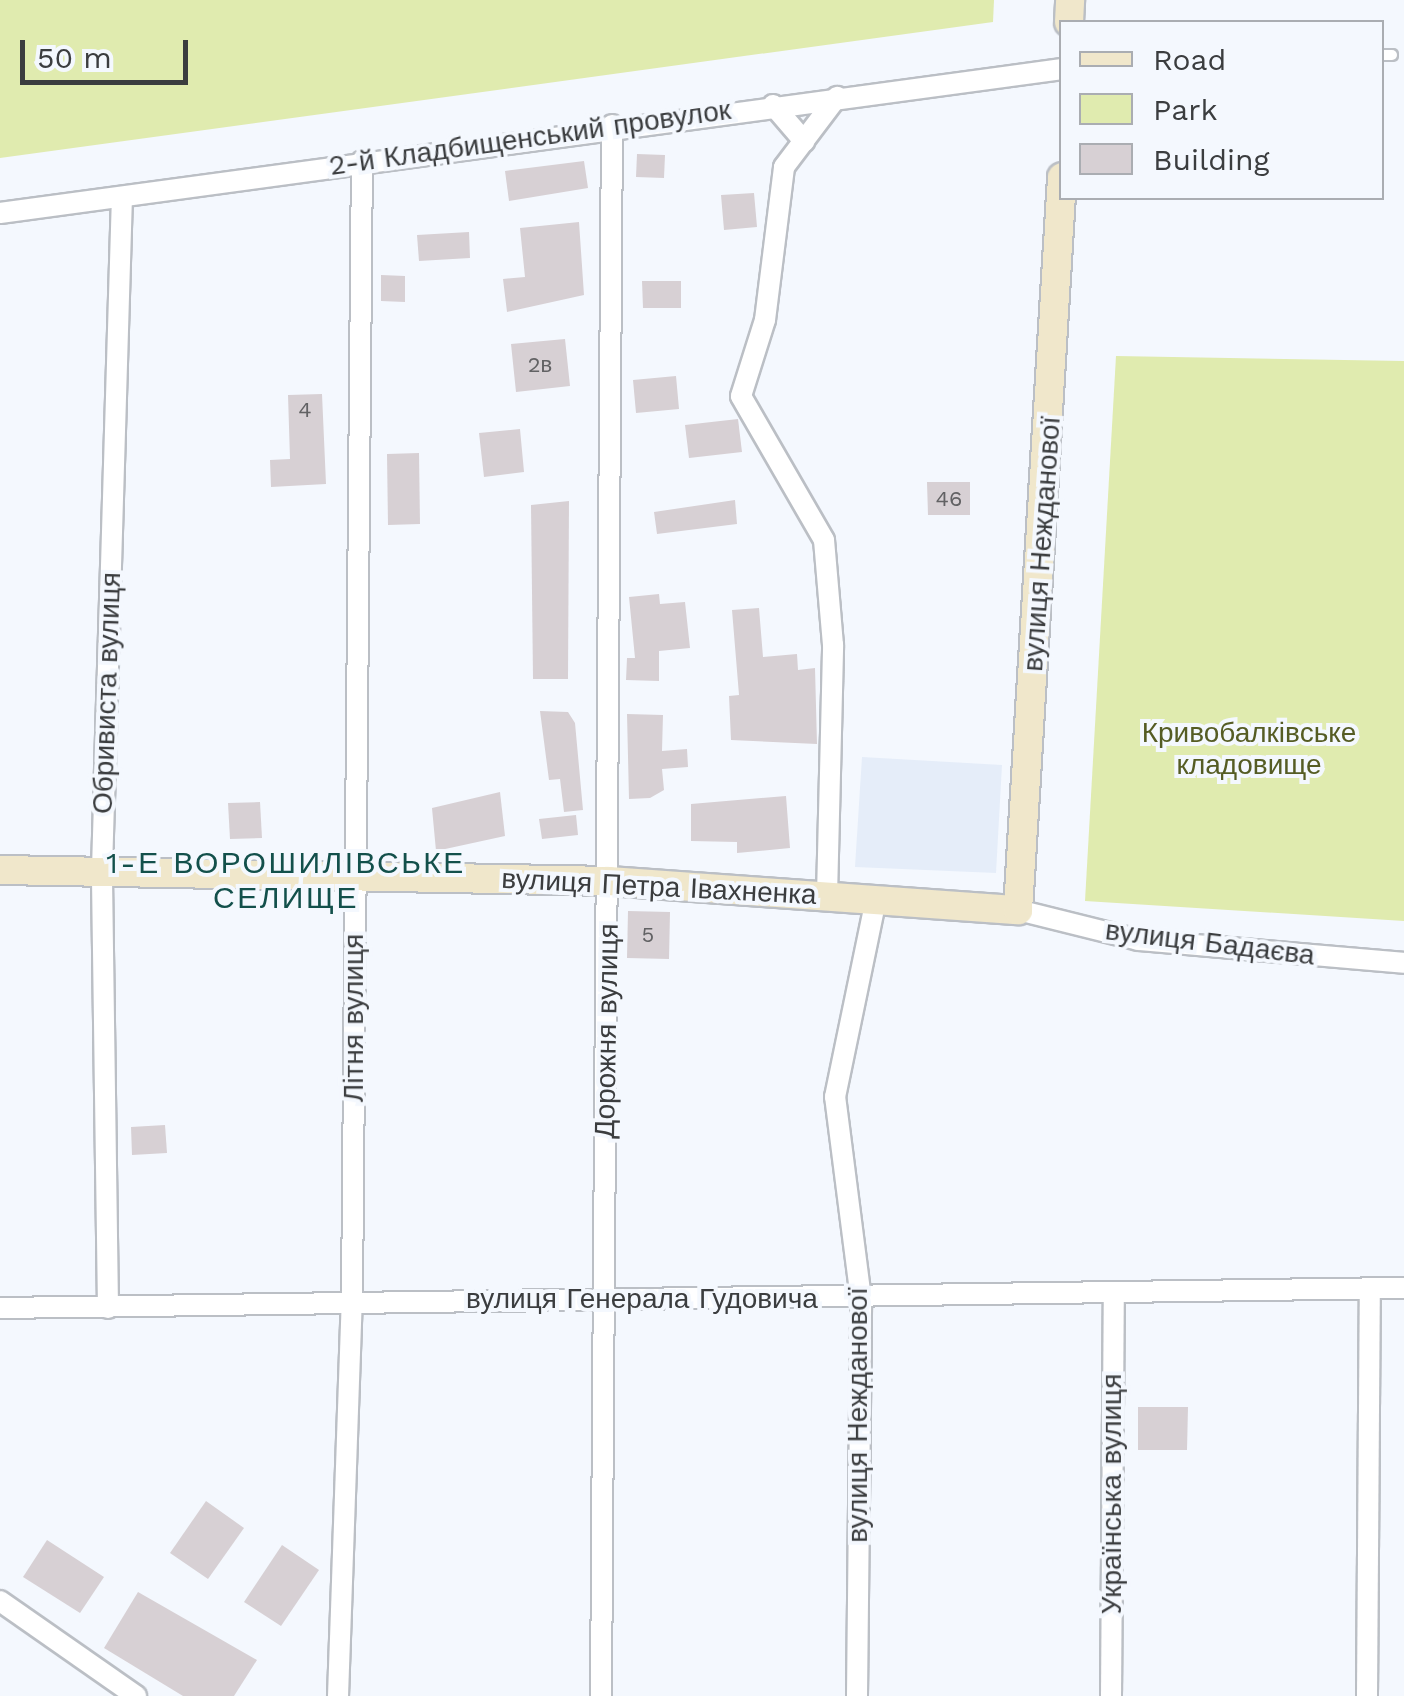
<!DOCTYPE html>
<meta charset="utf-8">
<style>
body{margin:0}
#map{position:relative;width:1404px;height:1696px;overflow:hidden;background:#f4f8fe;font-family:"Work Sans",sans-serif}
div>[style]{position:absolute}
.built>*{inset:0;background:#e5edf9}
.green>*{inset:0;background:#e0ebaf}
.building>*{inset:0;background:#d7d0d4}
.roads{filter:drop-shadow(2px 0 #bbbfc5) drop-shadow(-2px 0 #bbbfc5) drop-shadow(0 2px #bbbfc5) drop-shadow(0 -2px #bbbfc5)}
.lane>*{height:10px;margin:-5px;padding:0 5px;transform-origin:5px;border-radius:5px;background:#fff}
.street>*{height:20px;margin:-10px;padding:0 10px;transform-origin:10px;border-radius:10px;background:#fff}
.secondary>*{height:28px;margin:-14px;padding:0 14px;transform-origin:14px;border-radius:14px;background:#f0e7cb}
span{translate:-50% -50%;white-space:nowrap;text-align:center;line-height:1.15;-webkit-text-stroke:8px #f4f8fe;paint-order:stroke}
.number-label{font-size:22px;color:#626264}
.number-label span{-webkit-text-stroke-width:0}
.street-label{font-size:28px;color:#3b3d3f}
.park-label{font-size:28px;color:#555c24}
.neighbourhood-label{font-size:30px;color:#13504b;letter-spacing:2.5px}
.legend{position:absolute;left:1059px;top:20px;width:325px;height:180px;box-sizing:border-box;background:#f4f8fe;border:2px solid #aaadb2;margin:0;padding:12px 18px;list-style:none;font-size:30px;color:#3b3d3f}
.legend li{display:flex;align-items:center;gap:20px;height:50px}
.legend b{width:50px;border:2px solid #aaadb2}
.scale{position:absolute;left:20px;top:40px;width:168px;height:45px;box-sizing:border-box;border:5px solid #3b3d3f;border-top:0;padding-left:12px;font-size:30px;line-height:35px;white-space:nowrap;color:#3b3d3f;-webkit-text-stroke:8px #f4f8fe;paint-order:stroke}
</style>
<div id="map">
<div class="built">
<div style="clip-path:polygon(862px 757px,1002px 765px,996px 873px,855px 867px)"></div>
</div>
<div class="green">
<div style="clip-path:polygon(0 0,994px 0,993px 22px,0 158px)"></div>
<div style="clip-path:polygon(1116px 356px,1404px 361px,1404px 921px,1085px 901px)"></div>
</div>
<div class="building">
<div style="clip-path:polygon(637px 154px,665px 155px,664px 178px,636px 177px)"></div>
<div style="clip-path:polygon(584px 161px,588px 188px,509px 201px,505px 171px)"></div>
<div style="clip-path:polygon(754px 193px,757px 227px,724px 230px,721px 195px)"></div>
<div style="clip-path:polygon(579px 222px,584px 295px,507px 312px,503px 279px,525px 277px,520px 228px)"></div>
<div style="clip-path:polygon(469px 232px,470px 258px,419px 261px,417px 235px)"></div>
<div style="clip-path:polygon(381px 275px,405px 276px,405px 302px,381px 301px)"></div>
<div style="clip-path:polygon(642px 281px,681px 281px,681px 308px,643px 308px)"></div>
<div style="clip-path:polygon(565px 339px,570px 386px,516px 392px,511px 344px)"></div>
<div style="clip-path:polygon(676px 376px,679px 409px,636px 413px,633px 380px)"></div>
<div style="clip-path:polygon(322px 394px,326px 484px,271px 487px,270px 460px,290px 459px,288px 395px)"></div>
<div style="clip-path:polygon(738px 419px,742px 452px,689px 458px,685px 425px)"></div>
<div style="clip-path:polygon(520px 429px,524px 472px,484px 477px,479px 433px)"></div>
<div style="clip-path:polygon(419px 453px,420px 524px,388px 525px,387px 454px)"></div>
<div style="clip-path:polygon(927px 482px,970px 482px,970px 515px,928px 515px)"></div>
<div style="clip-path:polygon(735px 500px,737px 524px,657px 534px,654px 512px)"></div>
<div style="clip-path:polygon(569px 501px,568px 679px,533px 679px,531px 505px)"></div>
<div style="clip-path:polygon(659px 594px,660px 604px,685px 602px,690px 648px,659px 651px,659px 681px,626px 680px,627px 658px,635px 658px,629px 597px)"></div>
<div style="clip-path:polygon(759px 608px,763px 657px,797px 654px,798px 670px,815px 668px,817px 744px,731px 740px,729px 696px,739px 695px,732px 610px)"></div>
<div style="clip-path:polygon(540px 711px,568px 712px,575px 723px,583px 810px,564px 812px,560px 779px,549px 780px)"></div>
<div style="clip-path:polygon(627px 714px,663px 715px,662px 751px,687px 749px,688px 767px,662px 769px,664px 790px,650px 798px,629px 799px)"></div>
<div style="clip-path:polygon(500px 792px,505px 836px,436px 851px,432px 808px)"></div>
<div style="clip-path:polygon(786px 796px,790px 848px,737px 853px,737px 842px,691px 841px,691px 804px)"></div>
<div style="clip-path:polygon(260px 802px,262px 838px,230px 839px,228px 803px)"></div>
<div style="clip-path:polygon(576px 815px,578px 835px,542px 839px,539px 819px)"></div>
<div style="clip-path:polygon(628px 911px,670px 912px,669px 959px,627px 958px)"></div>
<div style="clip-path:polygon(165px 1125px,167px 1153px,132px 1155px,131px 1127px)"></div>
<div style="clip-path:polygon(1138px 1407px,1188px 1407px,1187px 1450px,1138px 1450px)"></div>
<div style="clip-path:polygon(206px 1501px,244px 1528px,208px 1579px,170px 1553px)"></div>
<div style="clip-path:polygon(47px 1540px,104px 1577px,80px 1613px,23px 1577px)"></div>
<div style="clip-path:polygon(282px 1545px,319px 1570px,281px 1626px,244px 1602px)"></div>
<div style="clip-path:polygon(138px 1592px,257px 1660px,234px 1696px,183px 1696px,104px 1648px)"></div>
</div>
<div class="roads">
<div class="lane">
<div style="left:1382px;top:55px;width:10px"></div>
</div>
<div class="street">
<div style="left:773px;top:105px;width:48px;rotate:49.3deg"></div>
<div style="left:0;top:213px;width:1072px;rotate:-7.72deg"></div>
<div style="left:827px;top:896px;width:251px;rotate:-88.6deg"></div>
<div style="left:833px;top:645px;width:105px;rotate:-94.9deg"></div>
<div style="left:824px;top:540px;width:166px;rotate:-120deg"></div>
<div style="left:741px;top:396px;width:80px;rotate:-72.5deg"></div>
<div style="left:765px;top:320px;width:154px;rotate:-82.9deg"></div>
<div style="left:784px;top:167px;width:88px;rotate:-52.9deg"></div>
<div style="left:1018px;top:910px;width:124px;rotate:14deg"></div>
<div style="left:1138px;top:940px;width:267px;rotate:4.9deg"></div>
<div style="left:0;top:1308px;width:1404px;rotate:-0.82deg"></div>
<div style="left:108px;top:1308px;width:439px;rotate:-90.8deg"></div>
<div style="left:102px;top:869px;width:672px;rotate:-88.3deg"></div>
<div style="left:0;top:1601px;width:166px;rotate:34.9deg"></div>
<div style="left:338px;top:1696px;width:398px;rotate:-88deg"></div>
<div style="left:352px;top:1298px;width:1137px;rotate:-89.5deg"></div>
<div style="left:601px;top:1696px;width:1571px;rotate:-89.6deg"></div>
<div style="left:857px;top:1696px;width:397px;rotate:-89.4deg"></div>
<div style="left:861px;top:1299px;width:204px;rotate:-97.3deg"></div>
<div style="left:835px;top:1097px;width:202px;rotate:-78.3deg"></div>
<div style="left:1111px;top:1696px;width:403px;rotate:-89.6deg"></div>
<div style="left:1367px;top:1696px;width:406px;rotate:-89.6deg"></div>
</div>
<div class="secondary">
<div style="left:1069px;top:22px;width:22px;rotate:-87deg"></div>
<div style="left:0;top:870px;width:609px;rotate:1.03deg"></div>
<div style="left:609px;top:881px;width:410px;rotate:4.1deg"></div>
<div style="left:1018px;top:910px;width:734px;rotate:-86.56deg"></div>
</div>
</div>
<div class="number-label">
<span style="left:540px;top:365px">2в</span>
<span style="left:305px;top:410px">4</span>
<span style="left:949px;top:499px">46</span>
<span style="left:648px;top:935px">5</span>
</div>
<div class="street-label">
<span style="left:530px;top:138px;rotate:-8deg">2-й Кладбищенський провулок</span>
<span style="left:1042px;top:544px;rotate:-86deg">вулиця Нежданової</span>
<span style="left:107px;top:693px;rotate:-88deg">Обривиста вулиця</span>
<span style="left:659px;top:887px;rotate:3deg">вулиця Петра Івахненка</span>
<span style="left:1210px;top:943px;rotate:7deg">вулиця Бадаєва</span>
<span style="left:354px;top:1018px;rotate:-90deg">Літня вулиця</span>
<span style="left:607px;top:1031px;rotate:-89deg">Дорожня вулиця</span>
<span style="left:642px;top:1299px">вулиця Генерала Гудовича</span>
<span style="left:858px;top:1415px;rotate:-90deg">вулиця Нежданової</span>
<span style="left:1112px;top:1494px;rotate:-90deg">Українська вулиця</span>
</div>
<div class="park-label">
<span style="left:1249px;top:749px">Кривобалківське<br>кладовище</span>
</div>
<div class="neighbourhood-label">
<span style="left:286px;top:880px">1-Е ВОРОШИЛІВСЬКЕ<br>СЕЛИЩЕ</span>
</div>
<ul class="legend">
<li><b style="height:12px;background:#f0e7cb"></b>Road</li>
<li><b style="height:28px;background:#e0ebaf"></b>Park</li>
<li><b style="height:28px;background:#d7d0d4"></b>Building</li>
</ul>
<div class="scale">50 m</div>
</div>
